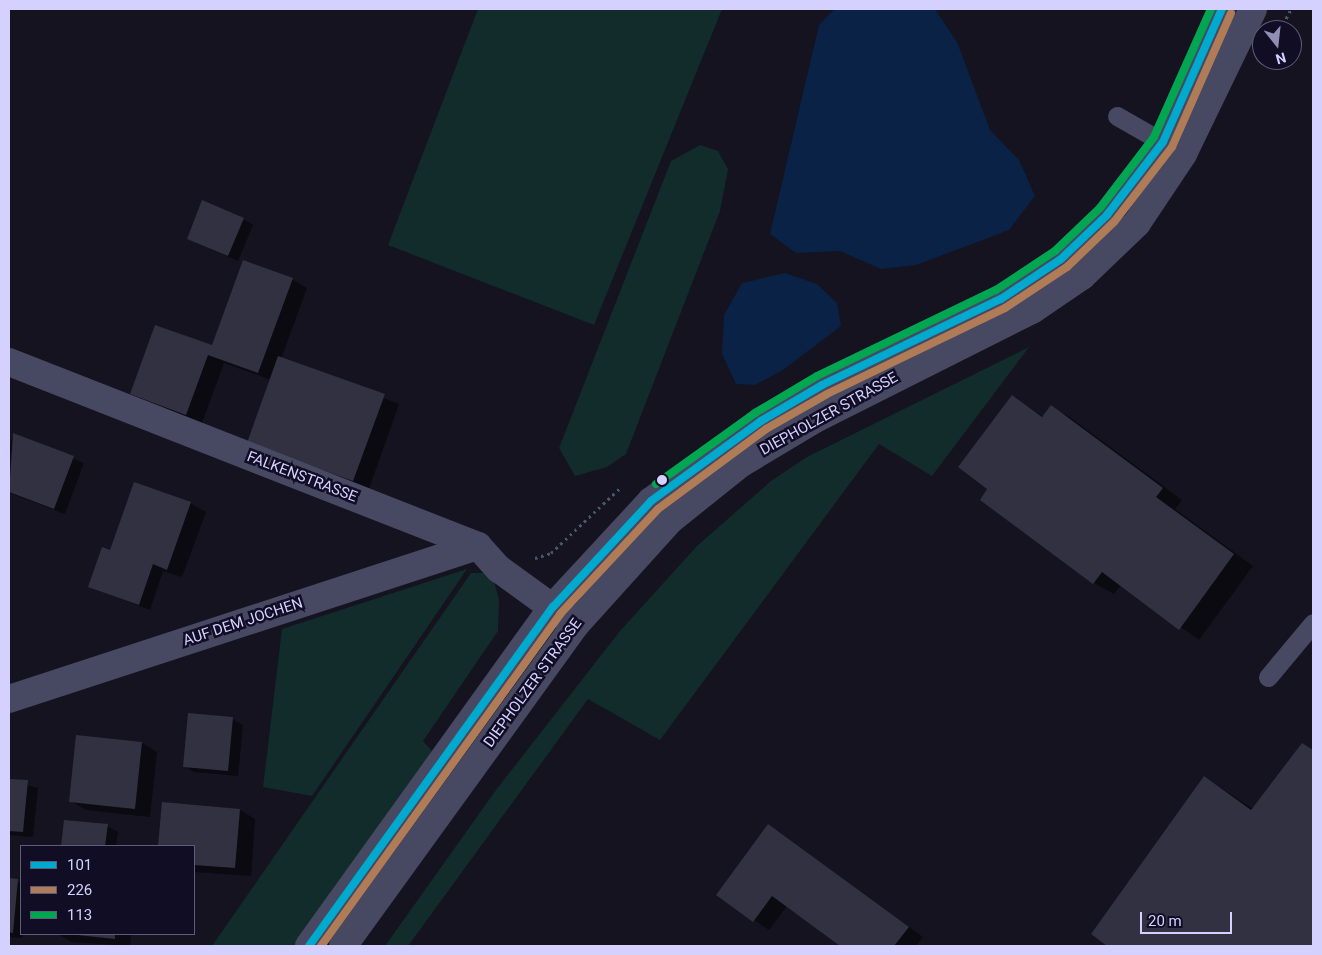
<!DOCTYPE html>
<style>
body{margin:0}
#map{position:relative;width:1322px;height:955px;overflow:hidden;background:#14131f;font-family:Roboto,sans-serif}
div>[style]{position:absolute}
.green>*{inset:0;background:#112c2b}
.water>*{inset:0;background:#092245}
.shadow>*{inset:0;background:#0007}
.building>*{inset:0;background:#323142}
.path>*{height:3px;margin-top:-1.5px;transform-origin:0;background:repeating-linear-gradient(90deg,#475a68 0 2.5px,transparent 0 6.5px)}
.service>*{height:19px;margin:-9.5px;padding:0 9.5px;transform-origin:9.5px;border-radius:9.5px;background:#474861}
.minor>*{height:28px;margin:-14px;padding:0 14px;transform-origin:14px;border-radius:14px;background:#474861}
.tertiary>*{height:28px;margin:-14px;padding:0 14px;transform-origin:14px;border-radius:14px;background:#474861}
.bus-1>*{height:8px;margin:-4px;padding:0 4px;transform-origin:4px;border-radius:4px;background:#00a9ce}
.bus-2>*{height:8px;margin:-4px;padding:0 4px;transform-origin:4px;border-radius:4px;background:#b07c57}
.bus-3>*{height:8px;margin:-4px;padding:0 4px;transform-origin:4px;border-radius:4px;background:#00a651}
.dots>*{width:14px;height:14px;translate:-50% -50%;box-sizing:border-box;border:2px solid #100d25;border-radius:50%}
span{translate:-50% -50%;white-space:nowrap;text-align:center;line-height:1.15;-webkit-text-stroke:5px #100d25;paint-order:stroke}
.street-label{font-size:15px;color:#d4d1ff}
.frame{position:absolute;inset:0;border:10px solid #d4d1ff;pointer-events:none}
.legend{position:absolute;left:20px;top:845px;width:175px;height:90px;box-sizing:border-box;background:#100d25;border:1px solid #5e5b7c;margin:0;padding:6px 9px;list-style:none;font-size:15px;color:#d4d1ff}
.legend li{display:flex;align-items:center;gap:10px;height:25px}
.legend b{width:25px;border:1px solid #5e5b7c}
.north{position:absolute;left:1252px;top:20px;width:50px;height:50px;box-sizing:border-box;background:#100d25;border:1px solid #5e5b7c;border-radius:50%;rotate:164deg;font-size:14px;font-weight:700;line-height:20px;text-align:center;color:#d4d1ff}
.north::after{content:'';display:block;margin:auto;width:18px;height:22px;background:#918eb1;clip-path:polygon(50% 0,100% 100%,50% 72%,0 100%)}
.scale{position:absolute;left:1140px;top:912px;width:92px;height:22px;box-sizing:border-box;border:2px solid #d4d1ff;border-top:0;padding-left:6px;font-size:15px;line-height:18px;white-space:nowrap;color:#d4d1ff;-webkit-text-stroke:4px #100d25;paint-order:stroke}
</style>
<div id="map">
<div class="green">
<div style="clip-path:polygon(478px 9px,722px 9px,594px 325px,388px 245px)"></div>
<div style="clip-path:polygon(700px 145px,718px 151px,728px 169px,720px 211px,626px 454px,607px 467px,575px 476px,559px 448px,671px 161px)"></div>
<div style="clip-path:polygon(1029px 347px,932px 476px,879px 444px,660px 740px,588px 699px,408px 946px,385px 946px,496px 790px,620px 631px,697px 546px,771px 481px,807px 457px)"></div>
<div style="clip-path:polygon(467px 569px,312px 796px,263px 787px,282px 629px)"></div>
<div style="clip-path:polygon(471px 573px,492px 573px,499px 600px,498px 631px,423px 741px,433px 752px,298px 946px,212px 946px)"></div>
</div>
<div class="water">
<div style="clip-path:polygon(835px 9px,935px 9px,957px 42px,990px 130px,1019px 160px,1035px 196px,1009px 230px,916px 265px,881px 269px,840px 251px,796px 253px,770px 234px,819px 25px)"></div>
<div style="clip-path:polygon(785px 273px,817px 284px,837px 303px,841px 326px,783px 370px,755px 385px,736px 384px,722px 354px,724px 315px,742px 283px)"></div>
</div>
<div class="shadow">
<div style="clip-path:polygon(243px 219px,253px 225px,238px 261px,188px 239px)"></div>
<div style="clip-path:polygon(292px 279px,307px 288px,281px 359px,399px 404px,369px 489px,264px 451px,271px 380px,224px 363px,202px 423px,131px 394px,212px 347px)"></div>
<div style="clip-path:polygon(1012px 396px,1044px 417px,1051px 407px,1071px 418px,1182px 500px,1175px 509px,1253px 566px,1199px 640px,1121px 585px,1114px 594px,1094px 583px,981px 500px,989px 489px)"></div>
<div style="clip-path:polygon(13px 435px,84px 463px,65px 514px,9px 493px,9px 447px)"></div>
<div style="clip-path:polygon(190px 503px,206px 512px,182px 577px,163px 571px,150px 610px,90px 587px,111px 551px)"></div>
<div style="clip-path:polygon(232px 719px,243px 725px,238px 776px,194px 772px,184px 766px)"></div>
<div style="clip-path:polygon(142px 743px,157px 752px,150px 817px,86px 810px,71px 801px)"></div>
<div style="clip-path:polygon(1302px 744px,1313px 751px,1313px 946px,1109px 946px,1093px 934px,1205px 777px,1253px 809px)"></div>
<div style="clip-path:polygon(9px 780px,38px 788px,33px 837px,9px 835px)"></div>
<div style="clip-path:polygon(163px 804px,240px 810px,255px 819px,251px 876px,194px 872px,194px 846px,159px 846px)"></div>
<div style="clip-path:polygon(107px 826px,118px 832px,116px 846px,63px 845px)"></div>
<div style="clip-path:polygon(768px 826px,923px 937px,916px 946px,842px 946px,787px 906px,769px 930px,718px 895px)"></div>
<div style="clip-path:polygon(9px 880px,21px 883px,23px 938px,9px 937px)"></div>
<div style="clip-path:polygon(58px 934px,131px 934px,130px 946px,72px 942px)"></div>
</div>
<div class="building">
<div style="clip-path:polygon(202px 200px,244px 218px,228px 256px,187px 239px)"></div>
<div style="clip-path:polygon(243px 260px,293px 278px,258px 373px,208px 355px,186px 415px,130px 394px,155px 325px,212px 345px)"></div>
<div style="clip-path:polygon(278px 356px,385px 394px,353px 481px,247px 443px)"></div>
<div style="clip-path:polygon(1012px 395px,1042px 417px,1051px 405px,1163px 488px,1156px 497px,1234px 554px,1179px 630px,1102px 572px,1093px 584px,980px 500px,987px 489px,958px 467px)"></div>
<div style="clip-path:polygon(13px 433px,74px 456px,54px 509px,9px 492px)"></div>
<div style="clip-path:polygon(134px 482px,191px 502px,167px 570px,153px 564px,139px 605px,88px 587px,102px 547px,110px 550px)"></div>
<div style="clip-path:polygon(188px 713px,233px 717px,228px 771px,183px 767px)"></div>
<div style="clip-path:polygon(76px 735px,142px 742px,135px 809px,69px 802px)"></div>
<div style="clip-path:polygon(1302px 743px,1313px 750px,1313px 946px,1107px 946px,1091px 934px,1204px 776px,1251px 810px)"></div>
<div style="clip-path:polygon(9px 779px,28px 780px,23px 832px,9px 831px)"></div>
<div style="clip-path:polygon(162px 802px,240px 809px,235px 868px,194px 865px,194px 846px,158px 846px)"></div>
<div style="clip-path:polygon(64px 820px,108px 824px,105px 846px,61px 846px)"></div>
<div style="clip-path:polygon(768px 824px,909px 927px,894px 946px,840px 946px,772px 896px,753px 922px,716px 895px)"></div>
<div style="clip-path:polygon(9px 878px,18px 879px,13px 933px,9px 932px)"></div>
<div style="clip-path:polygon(68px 934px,115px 934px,115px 939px)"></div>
</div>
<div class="path">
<div style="left:1280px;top:30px;width:24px;rotate:-62deg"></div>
<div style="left:535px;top:558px;width:17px;rotate:-17deg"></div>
<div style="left:551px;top:553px;width:95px;rotate:-43.3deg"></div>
</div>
<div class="service">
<div style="left:1117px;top:116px;width:64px;rotate:29.7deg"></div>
<div style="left:1268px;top:677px;width:70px;rotate:-50.2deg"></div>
</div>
<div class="minor">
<div style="left:9px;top:362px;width:504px;rotate:21.42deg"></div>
<div style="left:478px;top:546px;width:31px;rotate:48deg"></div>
<div style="left:499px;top:569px;width:90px;rotate:36deg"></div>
<div style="left:9px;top:699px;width:493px;rotate:-18.1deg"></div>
</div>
<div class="tertiary">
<div style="left:309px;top:946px;width:418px;rotate:-54.3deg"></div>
<div style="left:553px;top:607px;width:144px;rotate:-47.2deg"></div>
<div style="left:651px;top:501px;width:136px;rotate:-36deg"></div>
<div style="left:761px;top:421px;width:71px;rotate:-30.5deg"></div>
<div style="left:822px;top:385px;width:199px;rotate:-25.7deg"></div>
<div style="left:1001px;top:299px;width:72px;rotate:-33.7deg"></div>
<div style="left:1061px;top:259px;width:64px;rotate:-43.7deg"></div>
<div style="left:1107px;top:215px;width:92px;rotate:-52.5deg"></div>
<div style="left:1163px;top:142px;width:145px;rotate:-66.1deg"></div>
<div style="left:343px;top:946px;width:397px;rotate:-54.1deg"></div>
<div style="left:576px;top:624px;width:140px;rotate:-47.9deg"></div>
<div style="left:670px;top:520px;width:90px;rotate:-38.7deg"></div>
<div style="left:740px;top:464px;width:87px;rotate:-31deg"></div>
<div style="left:815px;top:419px;width:243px;rotate:-26.7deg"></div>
<div style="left:1032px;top:310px;width:60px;rotate:-34.2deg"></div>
<div style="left:1082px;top:276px;width:76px;rotate:-43.9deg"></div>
<div style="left:1137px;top:223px;width:83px;rotate:-56.3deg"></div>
<div style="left:1183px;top:154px;width:161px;rotate:-64.2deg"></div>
</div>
<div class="bus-1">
<div style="left:309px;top:946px;width:418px;rotate:-54.3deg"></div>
<div style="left:553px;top:607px;width:144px;rotate:-47.2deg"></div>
<div style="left:651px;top:501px;width:136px;rotate:-36deg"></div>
<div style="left:761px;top:421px;width:71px;rotate:-30.5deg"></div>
<div style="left:822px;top:385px;width:199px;rotate:-25.7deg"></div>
<div style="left:1001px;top:299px;width:72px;rotate:-33.7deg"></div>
<div style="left:1061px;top:259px;width:64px;rotate:-43.7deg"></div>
<div style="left:1107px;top:215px;width:92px;rotate:-52.5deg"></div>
<div style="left:1163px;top:142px;width:145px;rotate:-66.1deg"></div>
</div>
<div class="bus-2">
<div style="left:321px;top:946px;width:410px;rotate:-54.2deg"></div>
<div style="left:561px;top:613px;width:142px;rotate:-47deg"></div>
<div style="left:658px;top:509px;width:134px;rotate:-36.5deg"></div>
<div style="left:766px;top:429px;width:70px;rotate:-29.8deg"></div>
<div style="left:827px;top:394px;width:198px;rotate:-25.8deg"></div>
<div style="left:1005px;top:308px;width:74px;rotate:-33.5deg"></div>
<div style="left:1067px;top:267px;width:65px;rotate:-43.8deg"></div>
<div style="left:1114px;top:222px;width:95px;rotate:-52.3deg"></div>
<div style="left:1172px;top:147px;width:146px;rotate:-66.2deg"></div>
</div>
<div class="bus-3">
<div style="left:656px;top:484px;width:122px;rotate:-35.6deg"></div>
<div style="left:755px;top:413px;width:72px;rotate:-30.8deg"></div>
<div style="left:817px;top:376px;width:199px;rotate:-25.7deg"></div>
<div style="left:996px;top:290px;width:71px;rotate:-33.5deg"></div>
<div style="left:1055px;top:251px;width:62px;rotate:-43.7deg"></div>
<div style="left:1100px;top:208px;width:89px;rotate:-52.7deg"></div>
<div style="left:1154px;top:137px;width:140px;rotate:-66deg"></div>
</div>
<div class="dots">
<div style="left:662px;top:480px;background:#d4d1ff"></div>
</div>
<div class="street-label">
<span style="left:829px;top:414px;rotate:-29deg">DIEPHOLZER STRASSE</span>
<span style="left:302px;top:477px;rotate:21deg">FALKENSTRASSE</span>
<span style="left:243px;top:622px;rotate:-18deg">AUF DEM JOCHEN</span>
<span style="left:533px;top:683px;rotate:-54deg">DIEPHOLZER STRASSE</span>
</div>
<div class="frame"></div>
<ul class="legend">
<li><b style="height:6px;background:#00a9ce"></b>101</li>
<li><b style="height:6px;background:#b07c57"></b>226</li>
<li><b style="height:6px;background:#00a651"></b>113</li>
</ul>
<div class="north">N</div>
<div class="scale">20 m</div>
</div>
